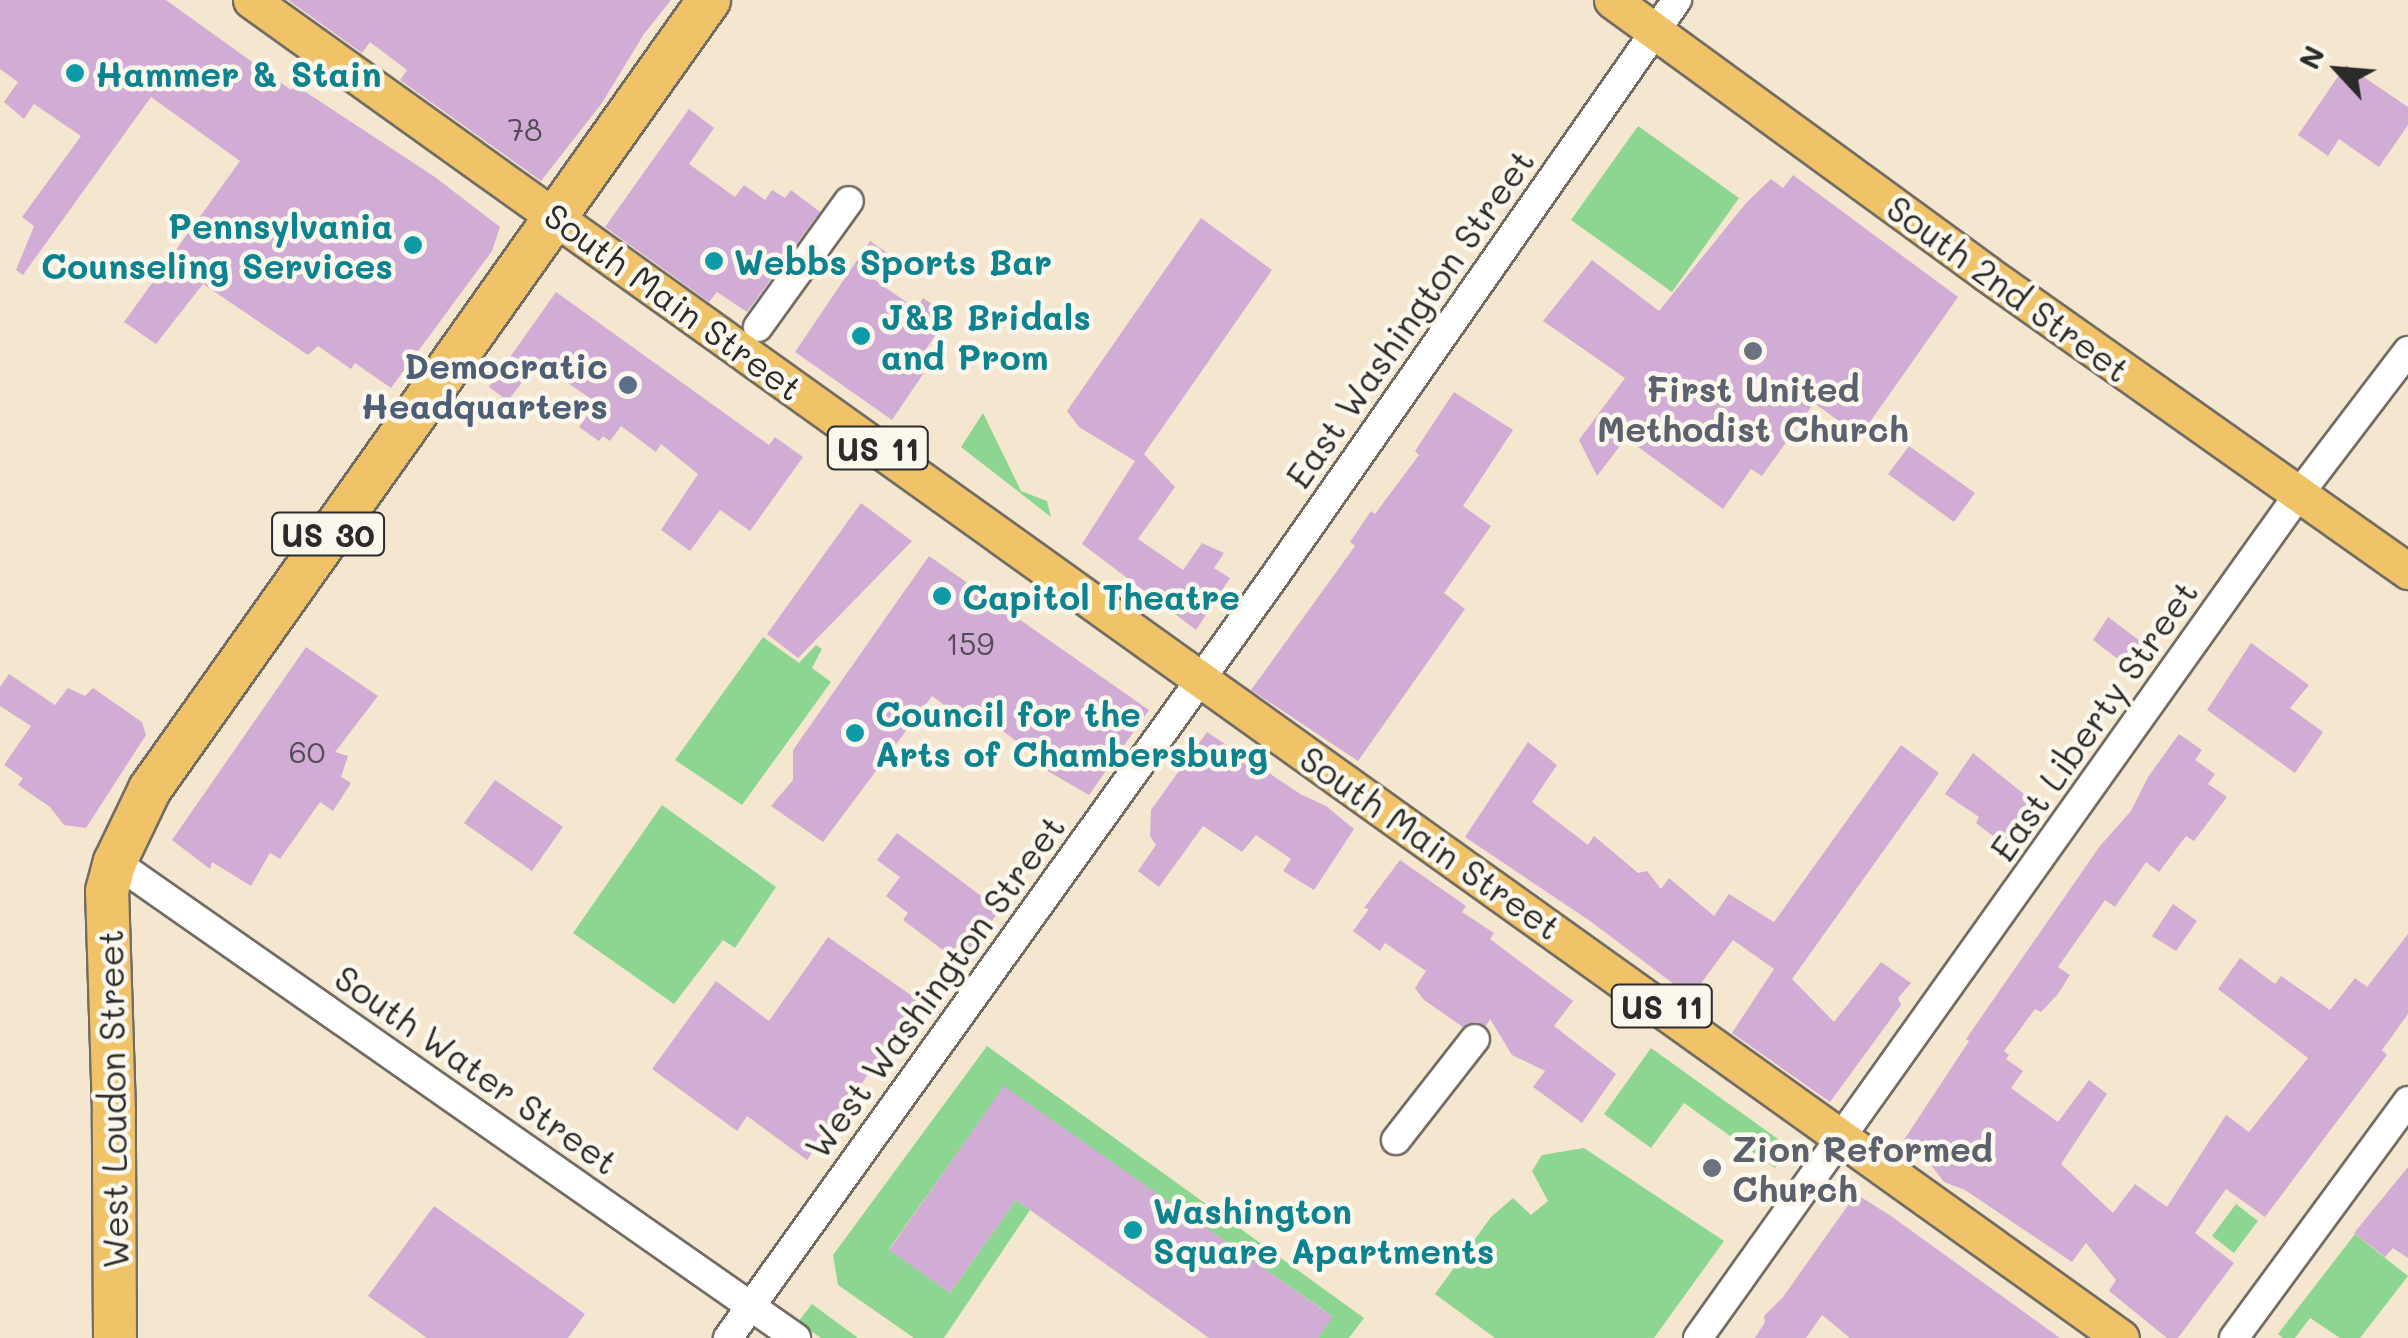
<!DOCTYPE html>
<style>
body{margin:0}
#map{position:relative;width:2408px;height:1338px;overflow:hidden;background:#f5e7cf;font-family:Mali,sans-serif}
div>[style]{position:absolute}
.green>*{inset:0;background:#8dd692}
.building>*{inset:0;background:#d1acd5}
.roads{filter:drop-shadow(2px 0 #726d64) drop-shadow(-2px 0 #726d64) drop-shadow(0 2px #726d64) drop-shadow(0 -2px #726d64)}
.minor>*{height:28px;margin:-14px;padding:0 14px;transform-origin:14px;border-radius:14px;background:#fff}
.major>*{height:35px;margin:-17.5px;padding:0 17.5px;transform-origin:17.5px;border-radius:17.5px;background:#f1c369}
.highway>*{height:42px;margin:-21px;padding:0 21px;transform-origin:21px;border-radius:21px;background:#f1c369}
.dots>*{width:28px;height:28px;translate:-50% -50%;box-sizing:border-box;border:5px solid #fbf7ec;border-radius:50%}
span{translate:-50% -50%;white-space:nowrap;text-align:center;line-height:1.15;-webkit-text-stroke:9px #fbf7ec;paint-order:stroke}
.number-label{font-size:30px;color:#544b56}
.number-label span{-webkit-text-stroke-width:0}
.shield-label span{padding:2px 8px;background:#fbf7ec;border:2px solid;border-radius:8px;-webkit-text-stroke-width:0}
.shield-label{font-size:32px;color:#2b2b2b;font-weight:700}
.culture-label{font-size:35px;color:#0d838f;font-weight:700}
.left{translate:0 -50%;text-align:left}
.right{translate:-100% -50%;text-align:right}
.street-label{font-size:35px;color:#2b2b2b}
.service-label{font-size:35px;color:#4e5e75;font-weight:700}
.worship-label{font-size:35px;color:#5b616d;font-weight:700}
.north{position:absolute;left:2288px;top:20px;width:100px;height:100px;-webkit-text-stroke:8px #fbf7ec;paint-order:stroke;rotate:296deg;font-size:28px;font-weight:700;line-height:40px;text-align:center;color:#2b2b2b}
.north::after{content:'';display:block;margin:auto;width:35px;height:45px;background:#2b2b2b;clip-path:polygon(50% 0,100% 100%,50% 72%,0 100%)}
</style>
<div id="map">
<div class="green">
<div style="clip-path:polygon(1638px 126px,1739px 198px,1672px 292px,1571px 220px)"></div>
<div style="clip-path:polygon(983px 413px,1021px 491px,1047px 501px,1051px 517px,961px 447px)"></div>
<div style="clip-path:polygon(763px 637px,799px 663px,816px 645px,822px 649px,812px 668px,831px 682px,742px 805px,675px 760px)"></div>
<div style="clip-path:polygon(662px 805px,776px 887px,735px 948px,723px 940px,674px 1004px,573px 933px)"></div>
<div style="clip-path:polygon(987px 1046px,1364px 1318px,1349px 1338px,1318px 1338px,1332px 1316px,1004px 1087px,889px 1249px,950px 1293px,1016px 1200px,1030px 1210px,944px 1338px,914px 1338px,838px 1285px,833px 1255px)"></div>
<div style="clip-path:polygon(1651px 1048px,1789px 1147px,1775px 1168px,1684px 1103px,1651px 1148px,1604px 1114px)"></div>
<div style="clip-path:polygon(1584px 1148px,1724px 1241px,1654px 1338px,1495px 1338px,1435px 1294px,1491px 1217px,1513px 1198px,1531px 1215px,1548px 1201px,1532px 1171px,1542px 1155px)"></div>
<div style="clip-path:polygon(2236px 1204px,2258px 1221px,2234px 1253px,2212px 1236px)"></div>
<div style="clip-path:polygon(2355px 1234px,2408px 1276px,2360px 1338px,2340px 1338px,2310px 1318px,2295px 1338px,2283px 1338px,2278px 1334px)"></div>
<div style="clip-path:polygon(812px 1304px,858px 1338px,821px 1338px,798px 1322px)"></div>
</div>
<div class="building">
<div style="clip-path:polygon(0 0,166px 0,291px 90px,295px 85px,435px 177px,500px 227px,492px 251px,391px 388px,355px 363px,351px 369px,318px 346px,308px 355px,203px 284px,156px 344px,124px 322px,240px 161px,151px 97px,23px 275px,16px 270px,34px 226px,22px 217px,81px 136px,34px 104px,24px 119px,4px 102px,18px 82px,0 69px)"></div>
<div style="clip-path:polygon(288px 0,671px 0,644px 34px,602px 103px,541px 181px,400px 80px,407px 70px,370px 42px,362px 53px)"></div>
<div style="clip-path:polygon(2346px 65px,2408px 107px,2408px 125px,2379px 167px,2339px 139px,2328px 156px,2298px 135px)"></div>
<div style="clip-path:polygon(689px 109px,714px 128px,689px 164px,735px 197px,744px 185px,765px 200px,772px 190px,785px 198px,791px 190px,820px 212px,747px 312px,717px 292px,709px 302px,605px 227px)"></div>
<div style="clip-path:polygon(1793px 175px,1958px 297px,1860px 436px,1814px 403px,1762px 476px,1751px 469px,1723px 509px,1626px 438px,1597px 476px,1579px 440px,1625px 378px,1543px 321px,1592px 260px,1659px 311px,1746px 203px,1771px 179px,1783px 188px)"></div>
<div style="clip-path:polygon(1201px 218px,1272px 270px,1144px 454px,1175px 487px,1138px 539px,1183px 570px,1202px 543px,1224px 553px,1214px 568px,1230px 578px,1196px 630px,1082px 544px,1135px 461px,1079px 427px,1067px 411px)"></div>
<div style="clip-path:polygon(870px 241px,889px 254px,872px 278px,916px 309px,923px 298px,949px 316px,926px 349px,936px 355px,892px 420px,795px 352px)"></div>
<div style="clip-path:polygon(556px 292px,769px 445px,775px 437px,803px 457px,750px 531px,720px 510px,690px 551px,661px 530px,698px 474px,661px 444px,656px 452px,621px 426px,610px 441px,603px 436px,599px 441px,579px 427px,597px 403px,537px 362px,508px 401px,489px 387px)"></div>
<div style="clip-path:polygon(1454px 392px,1513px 430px,1463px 506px,1491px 526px,1444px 593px,1465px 609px,1358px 761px,1251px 690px,1355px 546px,1350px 542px,1371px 511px,1375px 514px,1419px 455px,1415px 451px)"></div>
<div style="clip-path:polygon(1909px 446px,1975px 493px,1954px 522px,1888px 474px)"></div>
<div style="clip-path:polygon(861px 503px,912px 541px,798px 658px,767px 634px)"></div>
<div style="clip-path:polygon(929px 556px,1149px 710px,1089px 795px,1044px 769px,1047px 765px,981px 714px,971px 725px,932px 696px,823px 842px,771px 806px,793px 780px,793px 750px)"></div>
<div style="clip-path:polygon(2108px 617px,2156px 653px,2140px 676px,2093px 640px)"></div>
<div style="clip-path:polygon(2251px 643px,2309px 685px,2290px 708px,2323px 732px,2295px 773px,2207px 710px)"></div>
<div style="clip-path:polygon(306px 647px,378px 696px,335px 752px,348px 756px,341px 777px,351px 783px,333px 811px,320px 802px,280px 859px,270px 853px,251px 886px,212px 862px,210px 869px,172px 840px)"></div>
<div style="clip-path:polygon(9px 674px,55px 705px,68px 688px,85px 696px,93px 688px,142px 722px,146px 735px,86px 828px,64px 825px,50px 807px,18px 785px,23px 778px,4px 765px,31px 726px,0 706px,0 687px)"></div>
<div style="clip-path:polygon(1207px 732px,1302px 795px,1326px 806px,1354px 829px,1314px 890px,1283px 871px,1291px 859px,1256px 835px,1242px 852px,1203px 826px,1159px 887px,1138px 871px,1156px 845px,1150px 836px,1151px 810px)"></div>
<div style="clip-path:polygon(2179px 734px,2202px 750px,2195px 760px,2215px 774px,2208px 784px,2227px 797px,2194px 841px,2186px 836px,2159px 872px,2146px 862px,2115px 907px,2105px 900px,2058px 967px,2070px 975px,2058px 994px,2041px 1012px,2035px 1009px,2004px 1051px,2009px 1055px,2006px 1059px,2023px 1071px,2011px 1088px,2058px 1122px,2089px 1080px,2107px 1094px,2061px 1164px,2113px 1213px,2135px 1184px,2167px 1207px,2226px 1115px,2249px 1132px,2308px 1058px,2218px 989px,2240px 958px,2275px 984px,2281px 976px,2330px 1010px,2355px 978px,2367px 987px,2408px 934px,2408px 1014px,2382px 1050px,2387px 1055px,2265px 1217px,2226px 1189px,2195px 1233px,2234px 1263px,2178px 1338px,2167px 1338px,2109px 1291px,2116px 1280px,2086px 1243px,2072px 1262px,1965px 1190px,1944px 1182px,1927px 1160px,1902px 1143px,1969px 1041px,1966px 1039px,2100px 846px,2131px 811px,2148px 777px)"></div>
<div style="clip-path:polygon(1528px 742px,1557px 765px,1532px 802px,1588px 845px,1594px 836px,1638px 873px,1647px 871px,1661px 889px,1669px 878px,1714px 916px,1729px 894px,1774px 922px,1901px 745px,1939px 773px,1792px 979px,1834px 1022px,1881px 962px,1911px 983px,1898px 998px,1901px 1005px,1830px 1102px,1732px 1033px,1774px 969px,1733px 940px,1691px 997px,1590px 921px,1465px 837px)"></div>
<div style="clip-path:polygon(1973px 753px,2041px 808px,2010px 849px,1976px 823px,1979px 817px,1945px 794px)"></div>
<div style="clip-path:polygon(495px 780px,563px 827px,532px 871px,464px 823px)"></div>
<div style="clip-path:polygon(897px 833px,1000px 910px,960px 963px,903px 920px,908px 913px,886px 896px,900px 877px,877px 860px)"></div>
<div style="clip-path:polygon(1400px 860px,1466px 906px,1462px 912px,1494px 933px,1490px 939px,1573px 1001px,1554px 1026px,1616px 1074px,1582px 1123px,1533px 1087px,1545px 1071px,1512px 1055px,1490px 1019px,1486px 1026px,1476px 1022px,1463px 1027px,1424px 1000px,1415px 988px,1426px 971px,1385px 943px,1380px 951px,1353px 931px,1369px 909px,1364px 908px)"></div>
<div style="clip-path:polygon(2173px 904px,2197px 921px,2176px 951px,2152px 936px)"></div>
<div style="clip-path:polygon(828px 937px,925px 1005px,878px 1074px,872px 1069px,807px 1160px,747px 1116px,737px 1131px,652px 1069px,716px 981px,769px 1021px)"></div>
<div style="clip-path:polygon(1004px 1086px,1333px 1317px,1318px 1338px,1209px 1338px,1016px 1200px,950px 1293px,889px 1250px)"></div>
<div style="clip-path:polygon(2408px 1167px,2408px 1258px,2393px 1248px,2385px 1257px,2354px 1233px)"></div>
<div style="clip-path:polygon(1856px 1194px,1891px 1216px,2060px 1338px,1850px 1338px,1822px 1315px,1806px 1338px,1755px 1338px,1765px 1322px,1764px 1316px,1783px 1297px)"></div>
<div style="clip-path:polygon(434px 1206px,585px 1314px,568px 1338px,427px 1338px,368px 1296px)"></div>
</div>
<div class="roads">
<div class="minor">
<div style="left:758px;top:327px;width:155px;rotate:-54.2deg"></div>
<div style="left:115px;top:862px;width:831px;rotate:34.95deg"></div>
<div style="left:1396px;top:1140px;width:128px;rotate:-52deg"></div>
<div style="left:728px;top:1338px;width:937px;rotate:-54.34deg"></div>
<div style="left:1274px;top:577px;width:704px;rotate:-55.07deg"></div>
<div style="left:1698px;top:1338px;width:1036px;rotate:-54.55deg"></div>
<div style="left:2299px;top:494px;width:180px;rotate:-52.7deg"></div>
<div style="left:2234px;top:1338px;width:294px;rotate:-53.7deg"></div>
</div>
<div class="major">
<div style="left:251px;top:0;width:2299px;rotate:35.58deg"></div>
<div style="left:1612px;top:0;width:463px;rotate:36.1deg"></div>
<div style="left:1986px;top:273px;width:517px;rotate:35.23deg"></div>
</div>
<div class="highway">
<div style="left:115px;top:1338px;width:226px;rotate:-90.3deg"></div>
<div style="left:114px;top:1112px;width:221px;rotate:-91.8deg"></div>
<div style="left:107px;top:891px;width:30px;rotate:-75deg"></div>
<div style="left:115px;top:862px;width:81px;rotate:-64.4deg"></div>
<div style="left:150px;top:789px;width:967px;rotate:-54.68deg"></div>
</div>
</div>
<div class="dots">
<div style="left:75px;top:73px;background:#0f9aa8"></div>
<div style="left:413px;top:245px;background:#0f9aa8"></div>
<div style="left:714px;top:261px;background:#0f9aa8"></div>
<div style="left:861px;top:336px;background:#0f9aa8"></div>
<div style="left:1753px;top:351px;background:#6b7280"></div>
<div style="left:628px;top:385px;background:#5c6f8a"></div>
<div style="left:942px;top:596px;background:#0f9aa8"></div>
<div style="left:855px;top:733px;background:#0f9aa8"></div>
<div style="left:1712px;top:1168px;background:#6b7280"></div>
<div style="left:1133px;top:1230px;background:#0f9aa8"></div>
</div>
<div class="number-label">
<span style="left:525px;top:129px">78</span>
<span style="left:970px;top:643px">159</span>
<span style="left:307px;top:751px">60</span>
</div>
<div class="shield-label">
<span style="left:878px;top:448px">US 11</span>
<span style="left:328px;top:534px">US 30</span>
<span style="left:1662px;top:1006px">US 11</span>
</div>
<div class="culture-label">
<span class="left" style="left:95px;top:73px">Hammer &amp; Stain</span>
<span class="right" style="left:393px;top:245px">Pennsylvania<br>Counseling Services</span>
<span class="left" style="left:734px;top:261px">Webbs Sports Bar</span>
<span class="left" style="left:881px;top:336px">J&amp;B Bridals<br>and Prom</span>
<span class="left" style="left:962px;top:596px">Capitol Theatre</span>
<span class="left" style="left:875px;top:733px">Council for the<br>Arts of Chambersburg</span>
<span class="left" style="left:1153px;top:1230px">Washington<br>Square Apartments</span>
</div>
<div class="street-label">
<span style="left:2009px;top:288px;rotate:36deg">South 2nd Street</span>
<span style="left:674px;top:301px;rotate:36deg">South Main Street</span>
<span style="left:1409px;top:318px;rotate:-55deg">East Washington Street</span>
<span style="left:2093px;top:720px;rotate:-55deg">East Liberty Street</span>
<span style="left:1431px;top:842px;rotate:35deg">South Main Street</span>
<span style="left:934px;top:986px;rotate:-54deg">West Washington Street</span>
<span style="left:477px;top:1069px;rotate:35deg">South Water Street</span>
<span style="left:112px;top:1099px;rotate:-91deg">West Loudon Street</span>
</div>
<div class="service-label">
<span class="right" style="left:608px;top:385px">Democratic<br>Headquarters</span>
</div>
<div class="worship-label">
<span style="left:1753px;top:408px">First United<br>Methodist Church</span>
<span class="left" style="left:1732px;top:1168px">Zion Reformed<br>Church</span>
</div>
<div class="north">N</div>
</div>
